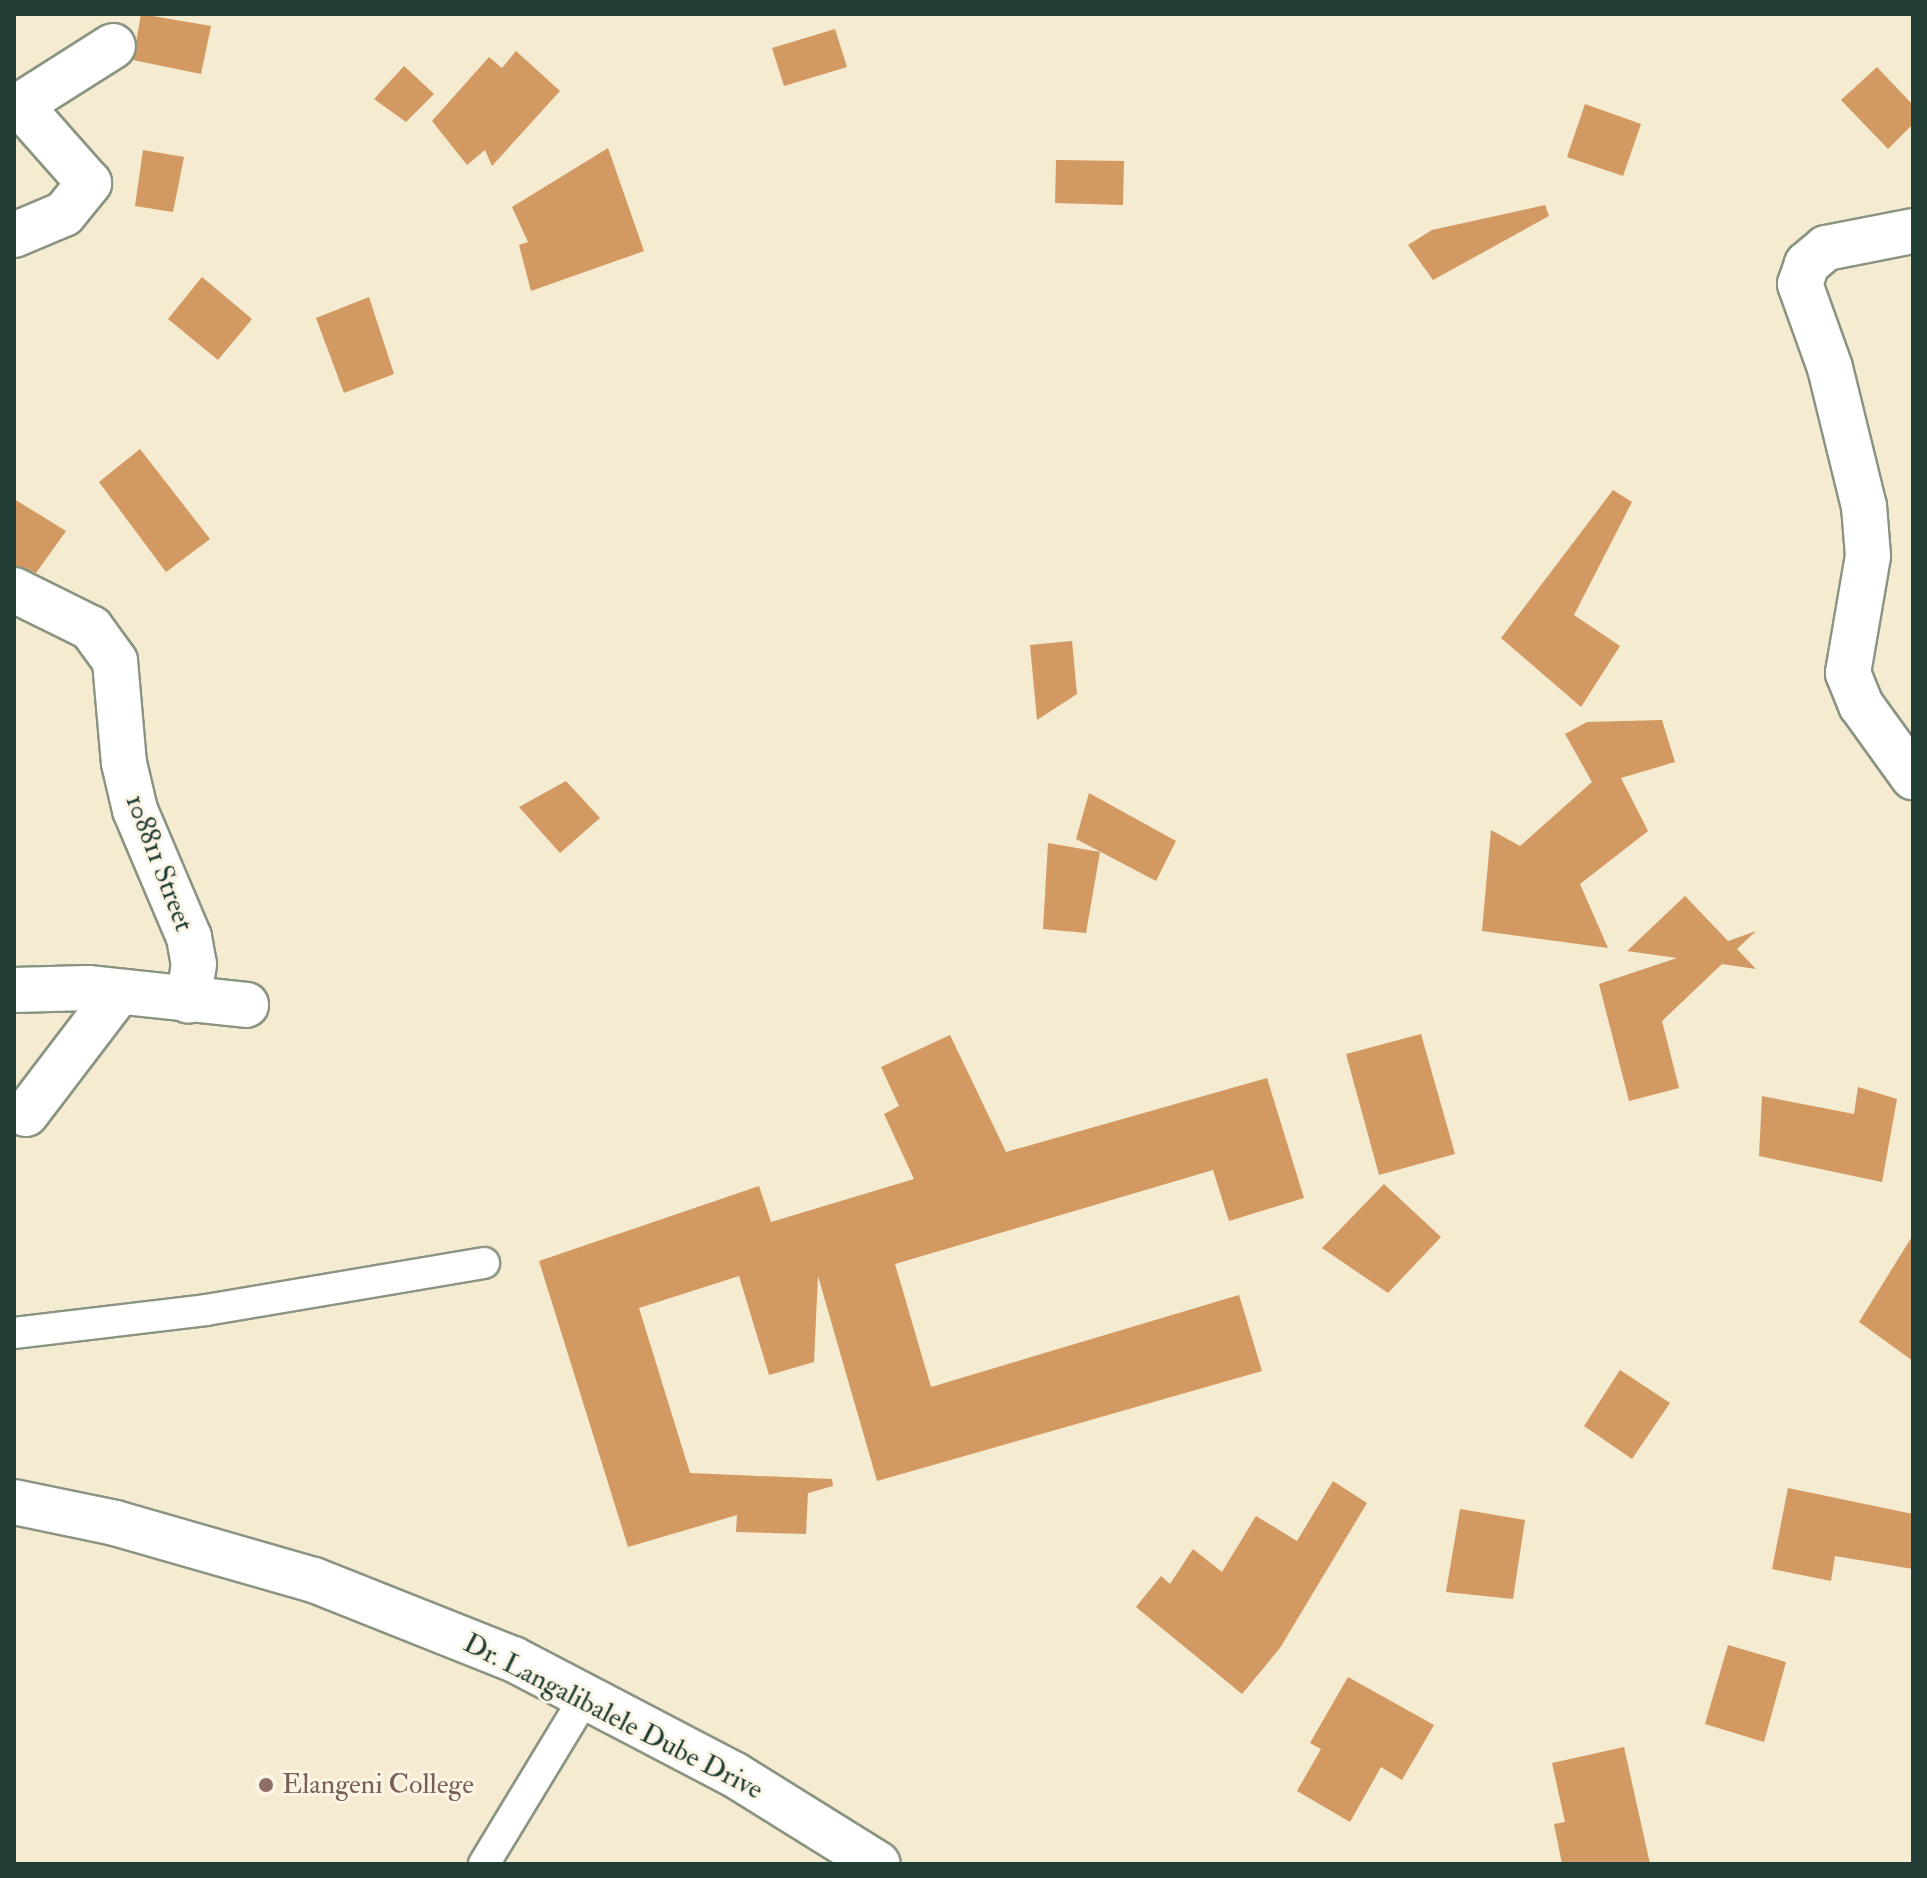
<!DOCTYPE html>
<style>
body{margin:0}
#map{position:relative;width:1927px;height:1878px;overflow:hidden;background:#f4ebd1;font-family:"IM FELL Double Pica",serif}
div>[style]{position:absolute}
.building>*{inset:0;background:#d39963}
.roads{filter:drop-shadow(2px 0 #8a9482) drop-shadow(-2px 0 #8a9482) drop-shadow(0 2px #8a9482) drop-shadow(0 -2px #8a9482)}
.service>*{height:30px;margin:-15px;padding:0 15px;transform-origin:15px;border-radius:15px;background:#fff}
.minor>*{height:44px;margin:-22px;padding:0 22px;transform-origin:22px;border-radius:22px;background:#fff}
.dots>*{width:22px;height:22px;translate:-50% -50%;box-sizing:border-box;border:4px solid #fcf5e5;border-radius:50%}
span{translate:-50% -50%;white-space:nowrap;text-align:center;line-height:1.15;-webkit-text-stroke:6px #fcf5e5;paint-order:stroke}
.street-label{font-size:28px;color:#1f3d34}
.education-label{font-size:28px;color:#785e54}
.left{translate:0 -50%;text-align:left}
.frame{position:absolute;inset:0;border:16px solid #1f3d34;pointer-events:none}
</style>
<div id="map">
<div class="building">
<div style="clip-path:polygon(141px 14px,211px 26px,201px 74px,133px 60px)"></div>
<div style="clip-path:polygon(835px 29px,847px 67px,784px 86px,772px 48px)"></div>
<div style="clip-path:polygon(516px 51px,560px 91px,492px 166px,485px 150px,467px 165px,432px 121px,489px 57px,502px 68px)"></div>
<div style="clip-path:polygon(404px 66px,434px 94px,406px 122px,374px 99px)"></div>
<div style="clip-path:polygon(1877px 67px,1913px 105px,1913px 124px,1888px 149px,1841px 100px)"></div>
<div style="clip-path:polygon(1585px 104px,1641px 124px,1623px 176px,1567px 157px)"></div>
<div style="clip-path:polygon(608px 148px,644px 251px,531px 291px,519px 245px,528px 242px,512px 207px)"></div>
<div style="clip-path:polygon(143px 150px,184px 157px,173px 212px,135px 206px)"></div>
<div style="clip-path:polygon(1056px 160px,1124px 161px,1123px 205px,1055px 203px)"></div>
<div style="clip-path:polygon(1545px 205px,1549px 216px,1433px 280px,1408px 245px,1432px 230px)"></div>
<div style="clip-path:polygon(202px 277px,252px 319px,218px 360px,168px 319px)"></div>
<div style="clip-path:polygon(369px 297px,394px 374px,344px 393px,316px 318px)"></div>
<div style="clip-path:polygon(140px 449px,210px 539px,166px 572px,99px 482px)"></div>
<div style="clip-path:polygon(1613px 490px,1632px 502px,1574px 615px,1620px 646px,1581px 707px,1501px 638px)"></div>
<div style="clip-path:polygon(14px 499px,66px 531px,36px 573px,14px 565px)"></div>
<div style="clip-path:polygon(1072px 641px,1077px 694px,1037px 720px,1030px 645px)"></div>
<div style="clip-path:polygon(1662px 720px,1675px 762px,1621px 778px,1648px 831px,1580px 884px,1608px 948px,1482px 931px,1491px 830px,1520px 846px,1592px 782px,1565px 734px,1587px 722px)"></div>
<div style="clip-path:polygon(566px 781px,600px 818px,560px 853px,519px 807px)"></div>
<div style="clip-path:polygon(1089px 793px,1176px 841px,1156px 881px,1076px 839px)"></div>
<div style="clip-path:polygon(1048px 843px,1100px 852px,1086px 933px,1043px 929px)"></div>
<div style="clip-path:polygon(1685px 896px,1728px 941px,1756px 931px,1737px 949px,1756px 969px,1722px 964px,1662px 1021px,1679px 1088px,1629px 1101px,1599px 984px,1677px 958px,1627px 951px)"></div>
<div style="clip-path:polygon(1421px 1034px,1455px 1154px,1379px 1175px,1346px 1054px)"></div>
<div style="clip-path:polygon(950px 1035px,1006px 1152px,1267px 1078px,1304px 1198px,1229px 1221px,1213px 1170px,895px 1264px,931px 1387px,1239px 1295px,1262px 1371px,877px 1481px,818px 1276px,814px 1362px,769px 1375px,739px 1276px,639px 1308px,690px 1473px,832px 1479px,833px 1486px,808px 1493px,806px 1534px,736px 1532px,737px 1515px,628px 1547px,539px 1261px,759px 1186px,771px 1222px,914px 1179px,884px 1114px,899px 1106px,881px 1067px)"></div>
<div style="clip-path:polygon(1858px 1087px,1897px 1099px,1882px 1182px,1759px 1156px,1762px 1096px,1854px 1114px)"></div>
<div style="clip-path:polygon(1384px 1184px,1441px 1237px,1388px 1293px,1322px 1248px)"></div>
<div style="clip-path:polygon(1913px 1235px,1913px 1361px,1859px 1322px)"></div>
<div style="clip-path:polygon(1620px 1370px,1670px 1403px,1632px 1459px,1584px 1426px)"></div>
<div style="clip-path:polygon(1333px 1481px,1367px 1503px,1280px 1648px,1242px 1694px,1136px 1607px,1161px 1576px,1170px 1584px,1193px 1549px,1222px 1572px,1256px 1516px,1297px 1541px)"></div>
<div style="clip-path:polygon(1788px 1488px,1913px 1514px,1913px 1569px,1835px 1556px,1831px 1581px,1772px 1569px)"></div>
<div style="clip-path:polygon(1460px 1509px,1525px 1520px,1513px 1599px,1446px 1592px)"></div>
<div style="clip-path:polygon(1728px 1645px,1786px 1662px,1764px 1742px,1705px 1724px)"></div>
<div style="clip-path:polygon(1348px 1677px,1434px 1725px,1402px 1780px,1381px 1767px,1350px 1822px,1297px 1791px,1321px 1749px,1310px 1743px)"></div>
<div style="clip-path:polygon(1624px 1747px,1650px 1864px,1562px 1864px,1554px 1824px,1565px 1822px,1552px 1763px)"></div>
</div>
<div class="roads">
<div class="service">
<div style="left:14px;top:1333px;width:193px;rotate:-6.8deg"></div>
<div style="left:206px;top:1310px;width:282px;rotate:-9.6deg"></div>
<div style="left:484px;top:1864px;width:195px;rotate:-58.8deg"></div>
</div>
<div class="minor">
<div style="left:1913px;top:231px;width:89px;rotate:168.9deg"></div>
<div style="left:1826px;top:248px;width:25px;rotate:140deg"></div>
<div style="left:1807px;top:264px;width:21px;rotate:109deg"></div>
<div style="left:1800px;top:284px;width:89px;rotate:70.3deg"></div>
<div style="left:1830px;top:368px;width:142px;rotate:76.2deg"></div>
<div style="left:1864px;top:506px;width:50px;rotate:85.4deg"></div>
<div style="left:1868px;top:556px;width:119px;rotate:99.7deg"></div>
<div style="left:1848px;top:673px;width:35px;rotate:68deg"></div>
<div style="left:1861px;top:705px;width:89px;rotate:54.2deg"></div>
<div style="left:14px;top:235px;width:54px;rotate:-22.8deg"></div>
<div style="left:64px;top:214px;width:40px;rotate:-51deg"></div>
<div style="left:89px;top:183px;width:104px;rotate:-131.5deg"></div>
<div style="left:20px;top:105px;width:110px;rotate:-32.4deg"></div>
<div style="left:14px;top:590px;width:86px;rotate:26.3deg"></div>
<div style="left:91px;top:628px;width:41px;rotate:54deg"></div>
<div style="left:115px;top:661px;width:102px;rotate:85deg"></div>
<div style="left:124px;top:763px;width:48px;rotate:76.8deg"></div>
<div style="left:135px;top:810px;width:138px;rotate:67deg"></div>
<div style="left:189px;top:937px;width:27px;rotate:80deg"></div>
<div style="left:194px;top:964px;width:37px;rotate:99deg"></div>
<div style="left:14px;top:990px;width:74px;rotate:-1.5deg"></div>
<div style="left:88px;top:988px;width:159px;rotate:6.1deg"></div>
<div style="left:26px;top:1114px;width:153px;rotate:-52.7deg"></div>
<div style="left:14px;top:1502px;width:103px;rotate:11.7deg"></div>
<div style="left:115px;top:1523px;width:207px;rotate:16deg"></div>
<div style="left:314px;top:1580px;width:214px;rotate:21.7deg"></div>
<div style="left:513px;top:1659px;width:250px;rotate:27.6deg"></div>
<div style="left:735px;top:1775px;width:168px;rotate:31.9deg"></div>
</div>
</div>
<div class="dots">
<div style="left:266px;top:1785px;background:#8d6e63"></div>
</div>
<div class="street-label">
<span style="left:159px;top:863px;rotate:69deg">108811 Street</span>
<span style="left:613px;top:1717px;rotate:27deg">Dr. Langalibalele Dube Drive</span>
</div>
<div class="education-label">
<span class="left" style="left:282px;top:1785px">Elangeni College</span>
</div>
<div class="frame"></div>
</div>
